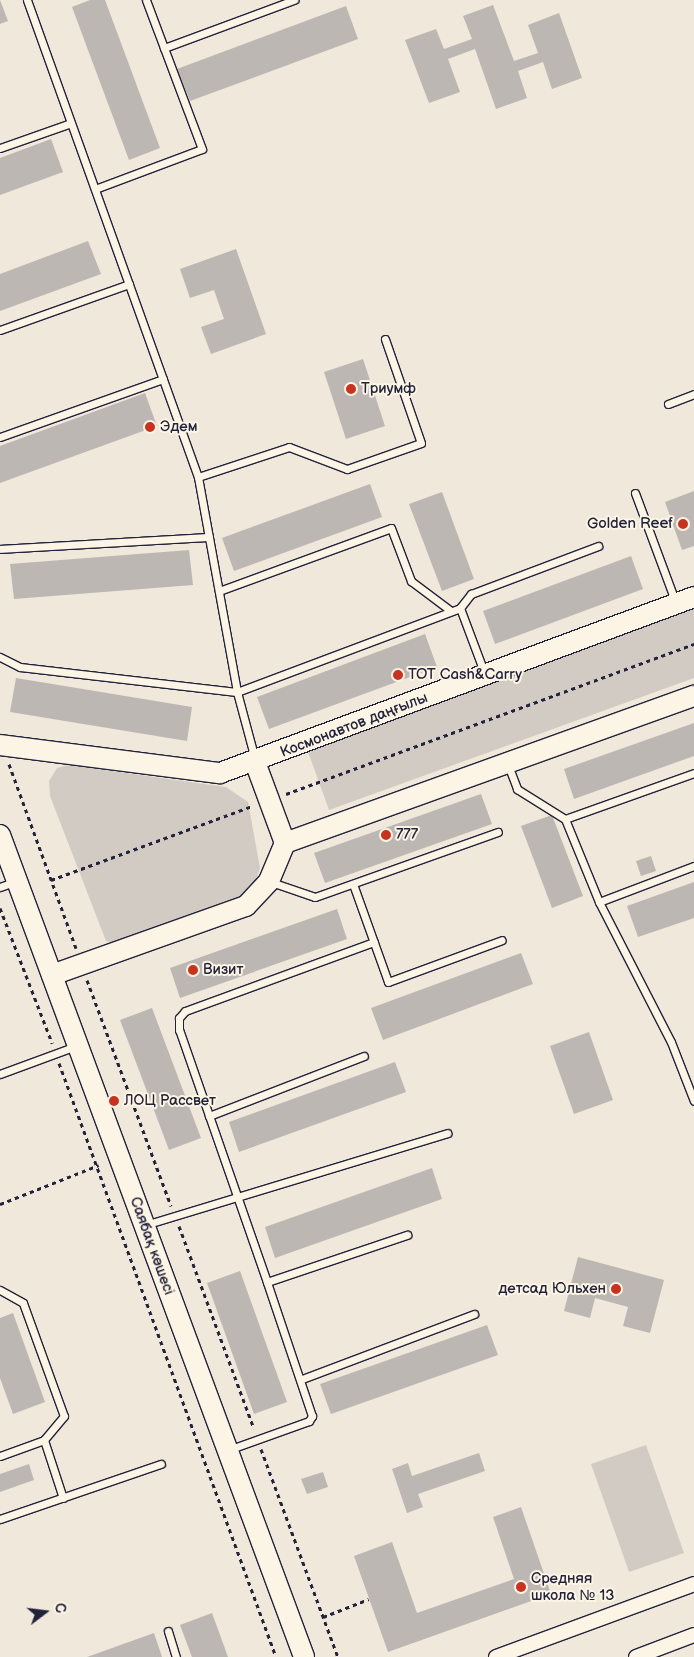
<!DOCTYPE html>
<meta charset="utf-8">
<style>
body{margin:0}
#map{position:relative;width:694px;height:1657px;overflow:hidden;background:#efe8db;font-family:"Balsamiq Sans",sans-serif}
div>[style]{position:absolute}
.green>*{inset:0;background:#d1cbc3}
.building>*{inset:0;background:#bcb7b3}
.path>*{height:3px;margin-top:-1.5px;transform-origin:0;background:repeating-linear-gradient(90deg,#22223b 0 4px,transparent 0 8px)}
.roads{filter:drop-shadow(1px 0 #22223b) drop-shadow(-1px 0 #22223b) drop-shadow(0 1px #22223b) drop-shadow(0 -1px #22223b)}
.lane>*{height:7px;margin:-3.5px;padding:0 3.5px;transform-origin:3.5px;border-radius:3.5px;background:#fcf5e5}
.street>*{height:14px;margin:-7px;padding:0 7px;transform-origin:7px;border-radius:7px;background:#fcf5e5}
.secondary>*{height:20px;margin:-10px;padding:0 10px;transform-origin:10px;border-radius:10px;background:#fcf5e5}
.dots>*{width:14px;height:14px;translate:-50% -50%;box-sizing:border-box;border:2px solid #fcf5e5;border-radius:50%}
span{translate:-50% -50%;white-space:nowrap;text-align:center;line-height:1.15;-webkit-text-stroke:4px #fcf5e5;paint-order:stroke}
.poi-label{font-size:15px;color:#22223b}
.left{translate:0 -50%;text-align:left}
.right{translate:-100% -50%;text-align:right}
.street-label{font-size:15px;color:#22223b}
.north{position:absolute;left:20px;top:1587px;width:50px;height:50px;-webkit-text-stroke:4px #fcf5e5;paint-order:stroke;rotate:75deg;font-size:14px;font-weight:700;line-height:20px;text-align:center;color:#22223b}
.north::after{content:'';display:block;margin:auto;width:18px;height:22px;background:#22223b;clip-path:polygon(50% 0,100% 100%,50% 72%,0 100%)}
</style>
<div id="map">
<div class="green">
<div style="clip-path:polygon(694px 609px,694px 678px,329px 810px,307px 749px)"></div>
<div style="clip-path:polygon(69px 765px,226px 787px,248px 802px,260px 868px,252px 889px,237px 900px,120px 945px,106px 941px,50px 796px,49px 781px,57px 768px)"></div>
<div style="clip-path:polygon(646px 1445px,684px 1553px,629px 1572px,591px 1464px)"></div>
</div>
<div class="building">
<div style="clip-path:polygon(0 0,8px 21px,0 24px)"></div>
<div style="clip-path:polygon(90px 0,105px 0,160px 148px,129px 160px,72px 7px)"></div>
<div style="clip-path:polygon(493px 5px,514px 61px,538px 53px,528px 25px,559px 13px,582px 78px,552px 89px,543px 62px,518px 71px,527px 98px,496px 109px,475px 49px,448px 59px,460px 92px,429px 103px,405px 40px,436px 29px,444px 49px,472px 39px,463px 16px)"></div>
<div style="clip-path:polygon(346px 6px,358px 39px,190px 101px,177px 69px)"></div>
<div style="clip-path:polygon(51px 139px,63px 172px,0 195px,0 158px)"></div>
<div style="clip-path:polygon(88px 241px,101px 274px,0 311px,0 274px)"></div>
<div style="clip-path:polygon(236px 249px,266px 334px,211px 354px,201px 327px,224px 319px,214px 290px,190px 298px,180px 269px)"></div>
<div style="clip-path:polygon(363px 359px,385px 426px,346px 439px,324px 372px)"></div>
<div style="clip-path:polygon(145px 393px,157px 426px,0 483px,0 446px)"></div>
<div style="clip-path:polygon(370px 484px,382px 517px,234px 571px,222px 538px)"></div>
<div style="clip-path:polygon(694px 491px,694px 546px,682px 550px,665px 502px)"></div>
<div style="clip-path:polygon(442px 492px,474px 579px,442px 591px,409px 504px)"></div>
<div style="clip-path:polygon(189px 550px,193px 585px,14px 599px,10px 564px)"></div>
<div style="clip-path:polygon(631px 556px,643px 589px,495px 644px,483px 611px)"></div>
<div style="clip-path:polygon(425px 634px,437px 667px,269px 729px,257px 697px)"></div>
<div style="clip-path:polygon(16px 678px,192px 707px,187px 741px,10px 712px)"></div>
<div style="clip-path:polygon(694px 723px,694px 756px,574px 799px,564px 769px)"></div>
<div style="clip-path:polygon(481px 794px,492px 824px,325px 883px,314px 853px)"></div>
<div style="clip-path:polygon(552px 815px,583px 896px,552px 908px,521px 826px)"></div>
<div style="clip-path:polygon(651px 856px,656px 871px,641px 876px,636px 861px)"></div>
<div style="clip-path:polygon(694px 882px,694px 918px,638px 937px,627px 906px)"></div>
<div style="clip-path:polygon(337px 909px,347px 939px,180px 998px,170px 968px)"></div>
<div style="clip-path:polygon(521px 953px,533px 984px,383px 1040px,371px 1008px)"></div>
<div style="clip-path:polygon(152px 1008px,201px 1138px,169px 1150px,120px 1020px)"></div>
<div style="clip-path:polygon(589px 1032px,613px 1100px,574px 1114px,550px 1046px)"></div>
<div style="clip-path:polygon(395px 1062px,406px 1092px,239px 1152px,229px 1122px)"></div>
<div style="clip-path:polygon(432px 1168px,442px 1199px,275px 1258px,265px 1227px)"></div>
<div style="clip-path:polygon(578px 1257px,664px 1280px,650px 1333px,623px 1326px,628px 1307px,595px 1298px,590px 1318px,564px 1311px)"></div>
<div style="clip-path:polygon(240px 1271px,287px 1402px,254px 1414px,207px 1283px)"></div>
<div style="clip-path:polygon(13px 1313px,45px 1402px,13px 1414px,0 1378px,0 1318px)"></div>
<div style="clip-path:polygon(487px 1325px,498px 1355px,331px 1414px,320px 1384px)"></div>
<div style="clip-path:polygon(479px 1453px,485px 1471px,418px 1494px,423px 1507px,407px 1513px,392px 1469px,408px 1463px,412px 1476px)"></div>
<div style="clip-path:polygon(29px 1464px,34px 1480px,0 1492px,0 1474px)"></div>
<div style="clip-path:polygon(323px 1472px,328px 1487px,307px 1494px,301px 1479px)"></div>
<div style="clip-path:polygon(521px 1507px,551px 1594px,388px 1652px,354px 1556px,392px 1542px,417px 1613px,514px 1579px,493px 1517px)"></div>
<div style="clip-path:polygon(212px 1613px,228px 1657px,192px 1657px,180px 1625px)"></div>
<div style="clip-path:polygon(154px 1633px,162px 1657px,87px 1657px)"></div>
</div>
<div class="path">
<div style="left:9px;top:764px;width:196px;rotate:70deg"></div>
<div style="left:286px;top:794px;width:435px;rotate:-20.2deg"></div>
<div style="left:51px;top:880px;width:214px;rotate:-20.2deg"></div>
<div style="left:0;top:908px;width:145px;rotate:68.9deg"></div>
<div style="left:87px;top:980px;width:241px;rotate:69.6deg"></div>
<div style="left:59px;top:1063px;width:632px;rotate:69.93deg"></div>
<div style="left:0;top:1204px;width:106px;rotate:-21.5deg"></div>
<div style="left:179px;top:1226px;width:216px;rotate:69.7deg"></div>
<div style="left:261px;top:1449px;width:222px;rotate:69.7deg"></div>
<div style="left:323px;top:1617px;width:49px;rotate:-21.4deg"></div>
</div>
<div class="roads">
<div class="lane">
<div style="left:27px;top:0;width:507px;rotate:70.28deg"></div>
<div style="left:198px;top:477px;width:219px;rotate:79.7deg"></div>
<div style="left:237px;top:692px;width:69px;rotate:75deg"></div>
<div style="left:164px;top:48px;width:139px;rotate:-20.3deg"></div>
<div style="left:0;top:148px;width:75px;rotate:-19.4deg"></div>
<div style="left:95px;top:189px;width:114px;rotate:-20.5deg"></div>
<div style="left:202px;top:149px;width:159px;rotate:-110.6deg"></div>
<div style="left:0;top:330px;width:137px;rotate:-19.6deg"></div>
<div style="left:668px;top:404px;width:28px;rotate:-21deg"></div>
<div style="left:0;top:437px;width:173px;rotate:-19.6deg"></div>
<div style="left:198px;top:477px;width:96px;rotate:-18.2deg"></div>
<div style="left:289px;top:447px;width:62px;rotate:20.8deg"></div>
<div style="left:347px;top:469px;width:78px;rotate:-19.4deg"></div>
<div style="left:421px;top:443px;width:110px;rotate:-109.1deg"></div>
<div style="left:635px;top:493px;width:117px;rotate:69.6deg"></div>
<div style="left:0;top:549px;width:209px;rotate:-3.3deg"></div>
<div style="left:219px;top:591px;width:183px;rotate:-20.1deg"></div>
<div style="left:391px;top:528px;width:57px;rotate:69.3deg"></div>
<div style="left:411px;top:581px;width:50px;rotate:36.9deg"></div>
<div style="left:460px;top:608px;width:68px;rotate:69.4deg"></div>
<div style="left:0;top:657px;width:22px;rotate:27deg"></div>
<div style="left:20px;top:667px;width:218px;rotate:6.6deg"></div>
<div style="left:237px;top:692px;width:238px;rotate:-20.6deg"></div>
<div style="left:460px;top:608px;width:18px;rotate:-52deg"></div>
<div style="left:471px;top:594px;width:136px;rotate:-20.7deg"></div>
<div style="left:508px;top:765px;width:26px;rotate:69deg"></div>
<div style="left:517px;top:789px;width:57px;rotate:32deg"></div>
<div style="left:565px;top:819px;width:90px;rotate:67.7deg"></div>
<div style="left:599px;top:902px;width:102px;rotate:-20.8deg"></div>
<div style="left:565px;top:819px;width:137px;rotate:-19.6deg"></div>
<div style="left:271px;top:882px;width:46px;rotate:18.8deg"></div>
<div style="left:315px;top:897px;width:194px;rotate:-19.6deg"></div>
<div style="left:353px;top:884px;width:104px;rotate:70.3deg"></div>
<div style="left:388px;top:982px;width:121px;rotate:-20.2deg"></div>
<div style="left:0;top:887px;width:15px;rotate:-20deg"></div>
<div style="left:599px;top:902px;width:157px;rotate:62.8deg"></div>
<div style="left:671px;top:1042px;width:63px;rotate:68.7deg"></div>
<div style="left:0;top:1074px;width:81px;rotate:-20.2deg"></div>
<div style="left:209px;top:1116px;width:166px;rotate:-21.2deg"></div>
<div style="left:145px;top:1225px;width:316px;rotate:-16.9deg"></div>
<div style="left:267px;top:1282px;width:267px;rotate:-109.2deg"></div>
<div style="left:179px;top:1030px;width:12px;rotate:-90deg"></div>
<div style="left:179px;top:1018px;width:9px;rotate:-49deg"></div>
<div style="left:185px;top:1011px;width:201px;rotate:-20.1deg"></div>
<div style="left:0;top:1290px;width:26px;rotate:29deg"></div>
<div style="left:23px;top:1303px;width:120px;rotate:70.1deg"></div>
<div style="left:64px;top:1416px;width:31px;rotate:130deg"></div>
<div style="left:44px;top:1440px;width:61px;rotate:71.9deg"></div>
<div style="left:302px;top:1379px;width:184px;rotate:-20.7deg"></div>
<div style="left:228px;top:1450px;width:86px;rotate:-19.7deg"></div>
<div style="left:309px;top:1421px;width:6px;rotate:-59deg"></div>
<div style="left:312px;top:1416px;width:141px;rotate:-108.6deg"></div>
<div style="left:267px;top:1282px;width:148px;rotate:-18.6deg"></div>
<div style="left:0;top:1456px;width:47px;rotate:-20deg"></div>
<div style="left:0;top:1519px;width:170px;rotate:-18.9deg"></div>
<div style="left:168px;top:1631px;width:27px;rotate:73deg"></div>
</div>
<div class="street">
<div style="left:496px;top:1657px;width:211px;rotate:-20.2deg"></div>
<div style="left:636px;top:1657px;width:62px;rotate:-20.8deg"></div>
</div>
<div class="secondary">
<div style="left:0;top:745px;width:222px;rotate:7.3deg"></div>
<div style="left:220px;top:773px;width:506px;rotate:-20.37deg"></div>
<div style="left:255px;top:762px;width:86px;rotate:69.7deg"></div>
<div style="left:0;top:835px;width:876px;rotate:69.7deg"></div>
<div style="left:52px;top:975px;width:206px;rotate:-19.6deg"></div>
<div style="left:246px;top:906px;width:34px;rotate:-47deg"></div>
<div style="left:269px;top:881px;width:41px;rotate:-67.2deg"></div>
<div style="left:285px;top:843px;width:435px;rotate:-19.8deg"></div>
</div>
</div>
<div class="dots">
<div style="left:351px;top:389px;background:#c8321e"></div>
<div style="left:150px;top:427px;background:#c8321e"></div>
<div style="left:683px;top:524px;background:#c8321e"></div>
<div style="left:398px;top:675px;background:#c8321e"></div>
<div style="left:386px;top:835px;background:#c8321e"></div>
<div style="left:193px;top:970px;background:#c8321e"></div>
<div style="left:114px;top:1101px;background:#c8321e"></div>
<div style="left:616px;top:1289px;background:#c8321e"></div>
<div style="left:521px;top:1587px;background:#c8321e"></div>
</div>
<div class="poi-label">
<span class="left" style="left:361px;top:389px">Триумф</span>
<span class="left" style="left:160px;top:427px">Эдем</span>
<span class="right" style="left:673px;top:524px">Golden Reef</span>
<span class="left" style="left:408px;top:675px">TOT Cash&amp;Carry</span>
<span class="left" style="left:396px;top:835px">777</span>
<span class="left" style="left:203px;top:970px">Визит</span>
<span class="left" style="left:124px;top:1101px">ЛОЦ Рассвет</span>
<span class="right" style="left:606px;top:1289px">детсад Юльхен</span>
<span class="left" style="left:531px;top:1587px">Средняя<br>школа № 13</span>
</div>
<div class="street-label">
<span style="left:354px;top:725px;rotate:-21deg">Космонавтов даңғылы</span>
<span style="left:152px;top:1246px;rotate:70deg">Саябақ көшесі</span>
</div>
<div class="north">С</div>
</div>
